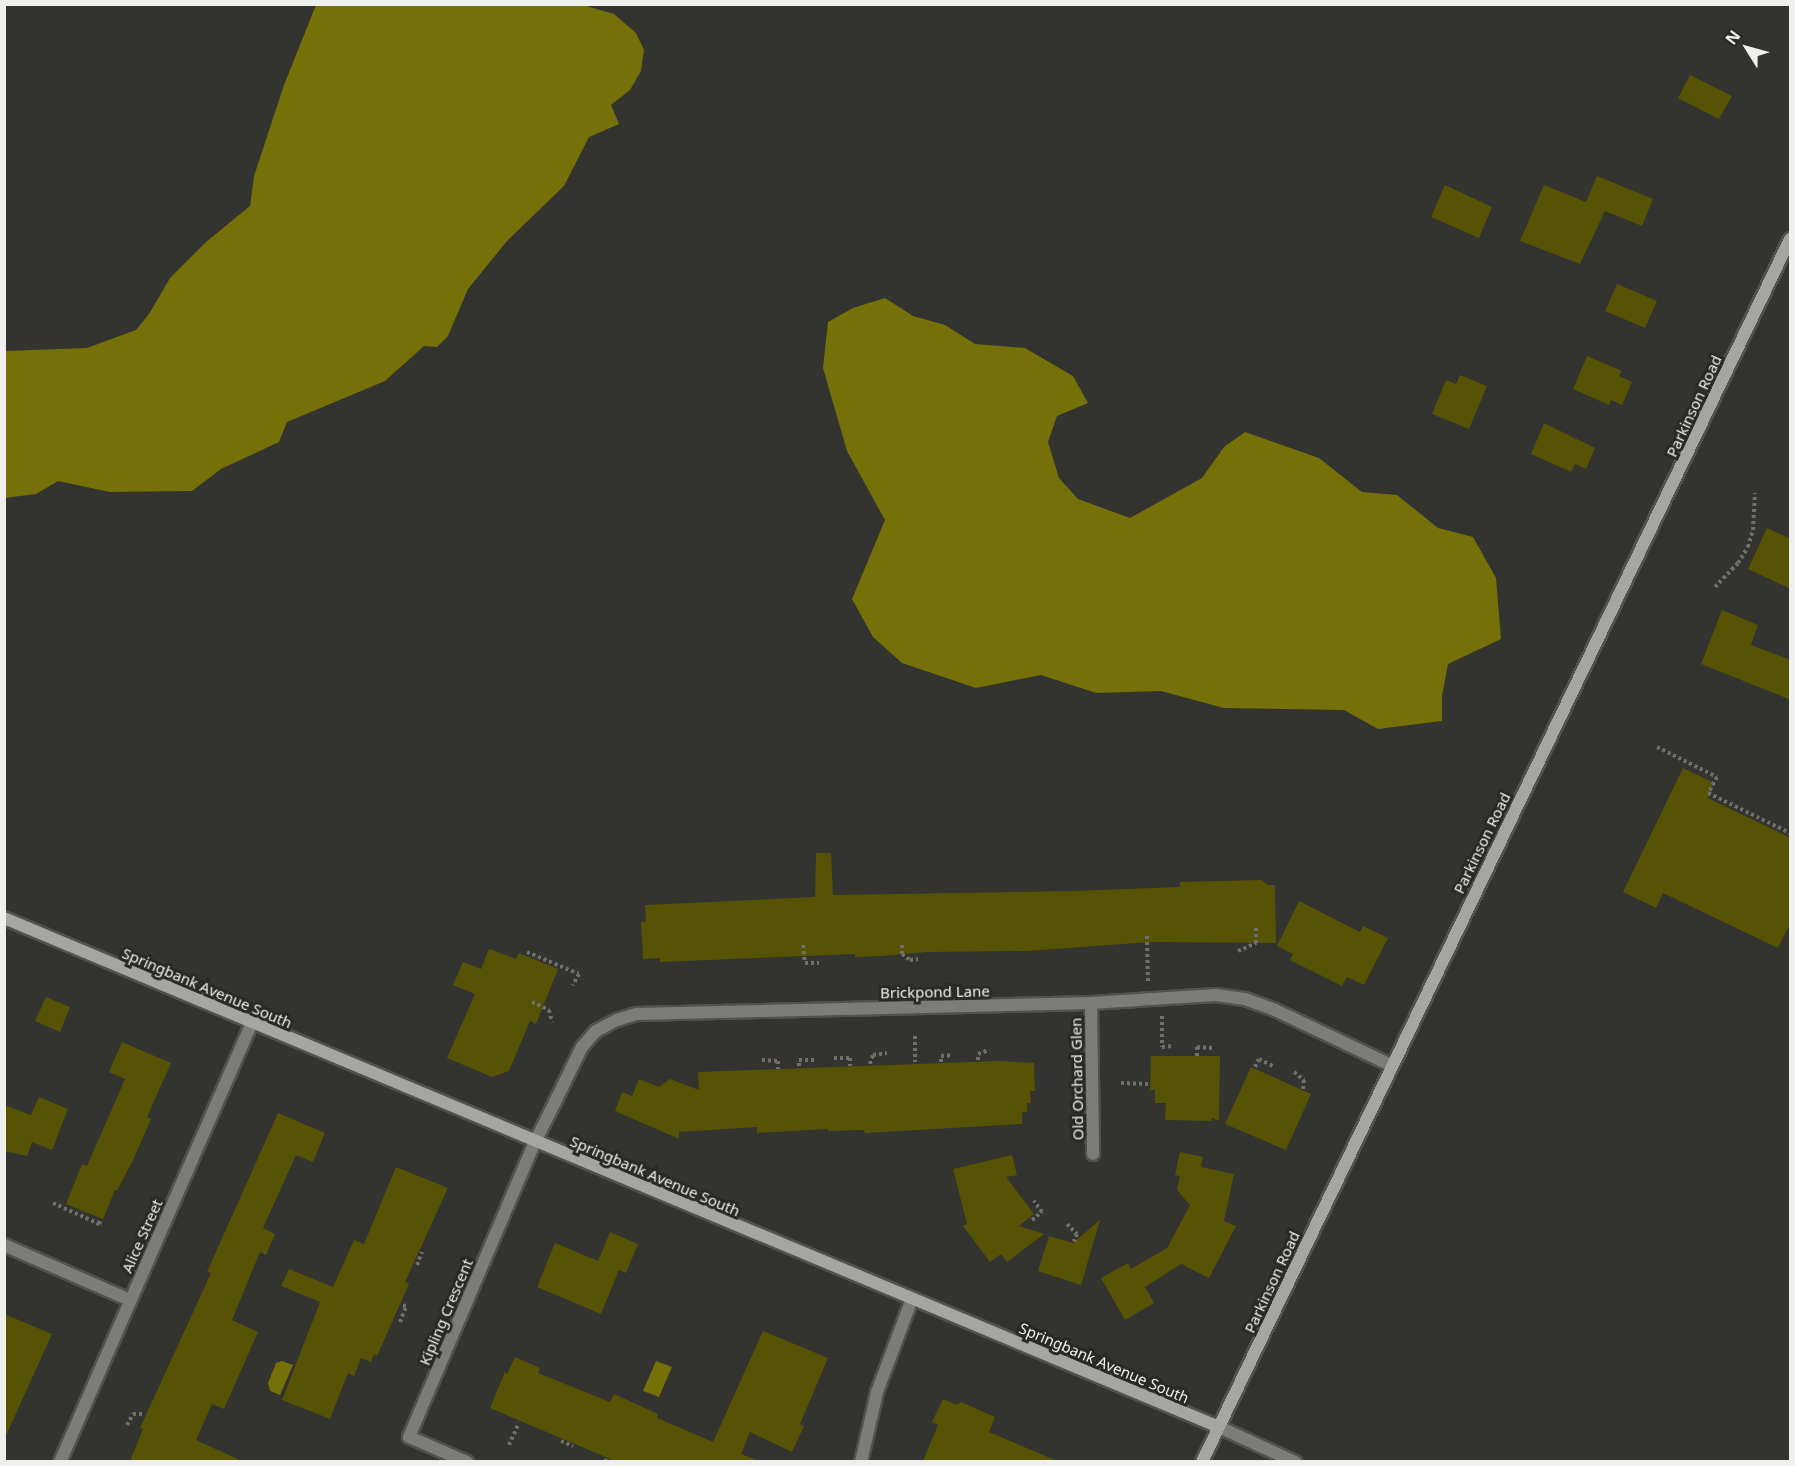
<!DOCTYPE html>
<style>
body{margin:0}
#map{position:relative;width:1795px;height:1466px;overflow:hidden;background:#33332f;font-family:"Noto Sans",sans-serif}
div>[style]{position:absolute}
.water>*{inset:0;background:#757007}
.building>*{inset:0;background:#565305}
.path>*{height:4px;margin-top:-2px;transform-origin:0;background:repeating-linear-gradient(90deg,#6f6f6c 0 3px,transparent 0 6px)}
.roads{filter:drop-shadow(2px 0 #51514d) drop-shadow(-2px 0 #51514d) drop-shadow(0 2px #51514d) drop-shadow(0 -2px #51514d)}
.minor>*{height:12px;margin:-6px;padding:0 6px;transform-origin:6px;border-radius:6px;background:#7c7c7a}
.tertiary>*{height:12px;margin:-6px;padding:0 6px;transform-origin:6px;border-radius:6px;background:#7c7c7a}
.secondary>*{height:12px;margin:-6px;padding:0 6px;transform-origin:6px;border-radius:6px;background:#a5a5a1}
span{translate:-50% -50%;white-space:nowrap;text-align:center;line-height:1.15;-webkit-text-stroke:6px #292925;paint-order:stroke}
.street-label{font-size:15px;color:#efefed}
.frame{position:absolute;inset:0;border:6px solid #efefed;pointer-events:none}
.north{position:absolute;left:1717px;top:18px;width:60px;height:60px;-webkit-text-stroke:4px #292925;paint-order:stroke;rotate:307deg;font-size:16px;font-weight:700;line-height:24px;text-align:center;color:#efefed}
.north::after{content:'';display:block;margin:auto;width:21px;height:27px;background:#efefed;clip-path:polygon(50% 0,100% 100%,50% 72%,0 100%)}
</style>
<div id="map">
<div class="water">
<div style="clip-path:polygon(316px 5px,583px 5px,614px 14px,636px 33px,644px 50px,641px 71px,630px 90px,611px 105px,619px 124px,589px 137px,564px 186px,507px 241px,468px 289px,448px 336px,437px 347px,424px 346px,385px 381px,287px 422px,279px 442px,221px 469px,192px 491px,110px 492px,58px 481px,36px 494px,5px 498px,5px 351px,87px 348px,136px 330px,149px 314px,170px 278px,206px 242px,250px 206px,254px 176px,284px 85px)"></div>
<div style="clip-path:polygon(885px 298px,913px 316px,945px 325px,975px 344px,1025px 348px,1073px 376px,1088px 403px,1057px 416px,1048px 442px,1059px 478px,1078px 499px,1130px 518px,1202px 478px,1224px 447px,1245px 432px,1319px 458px,1362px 492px,1397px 495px,1438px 528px,1473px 537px,1496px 578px,1501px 639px,1448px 664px,1442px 696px,1442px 721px,1378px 729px,1344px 710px,1224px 708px,1161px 691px,1096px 693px,1041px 675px,976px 688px,902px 663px,873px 637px,852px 599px,885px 520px,847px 451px,823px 368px,828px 322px,853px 308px)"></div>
<div style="clip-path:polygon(282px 1361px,293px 1365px,280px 1395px,270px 1391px,268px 1383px,276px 1363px)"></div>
<div style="clip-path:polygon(656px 1361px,672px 1367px,659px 1397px,643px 1391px)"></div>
</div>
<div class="building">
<div style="clip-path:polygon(1690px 75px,1732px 96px,1719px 119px,1678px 98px)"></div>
<div style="clip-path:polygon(1597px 176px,1653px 199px,1642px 226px,1605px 211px,1580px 264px,1520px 241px,1544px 185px,1586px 202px)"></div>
<div style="clip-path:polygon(1445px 185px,1492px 207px,1479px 238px,1431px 217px)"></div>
<div style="clip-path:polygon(1617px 284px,1657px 301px,1645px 328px,1605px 311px)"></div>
<div style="clip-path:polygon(1587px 356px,1622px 371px,1619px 376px,1632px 382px,1622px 405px,1611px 400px,1609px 405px,1573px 389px)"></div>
<div style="clip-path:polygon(1460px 375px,1487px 386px,1469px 429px,1432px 414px,1446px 380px,1456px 384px)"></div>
<div style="clip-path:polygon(1544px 423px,1595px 448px,1586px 469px,1575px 464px,1571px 472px,1531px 454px)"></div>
<div style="clip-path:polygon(1767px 528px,1791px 539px,1791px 589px,1748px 569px)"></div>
<div style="clip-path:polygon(1722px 610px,1758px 625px,1751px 645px,1791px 660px,1791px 700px,1701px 664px)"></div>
<div style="clip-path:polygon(1683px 768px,1714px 783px,1708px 798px,1791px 838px,1791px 922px,1778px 948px,1663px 893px,1656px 908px,1623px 892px)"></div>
<div style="clip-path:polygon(816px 853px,831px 853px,833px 895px,1073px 891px,1180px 887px,1180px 882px,1261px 880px,1268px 885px,1275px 885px,1276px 943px,1151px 942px,1027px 951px,927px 952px,882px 956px,855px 957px,855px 954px,660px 962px,660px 958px,643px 959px,641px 922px,646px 922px,645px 905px,815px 897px)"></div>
<div style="clip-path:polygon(1299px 901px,1360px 932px,1363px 926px,1388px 938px,1364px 985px,1347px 977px,1342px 986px,1290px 960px,1293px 954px,1277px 946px)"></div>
<div style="clip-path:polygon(489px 949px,516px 959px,519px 953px,558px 969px,536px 1024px,530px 1021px,509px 1071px,492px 1077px,447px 1058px,475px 994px,453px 985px,463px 962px,481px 969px)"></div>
<div style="clip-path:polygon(46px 997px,70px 1007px,60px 1032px,35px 1021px)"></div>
<div style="clip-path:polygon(122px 1042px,171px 1063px,147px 1117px,151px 1119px,134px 1158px,117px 1191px,115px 1190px,103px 1219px,66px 1204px,82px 1164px,87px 1166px,125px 1079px,109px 1072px)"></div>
<div style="clip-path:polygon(1151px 1056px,1220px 1056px,1219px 1121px,1212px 1118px,1211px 1121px,1165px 1120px,1166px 1103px,1155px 1103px,1155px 1090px,1150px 1090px)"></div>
<div style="clip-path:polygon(998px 1061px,1034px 1063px,1035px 1091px,1030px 1091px,1031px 1103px,1027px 1103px,1027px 1112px,1022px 1112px,1022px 1124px,865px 1133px,864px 1130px,828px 1131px,828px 1129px,757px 1133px,757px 1127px,679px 1132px,679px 1139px,615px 1111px,622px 1092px,632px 1096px,639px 1079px,659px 1087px,670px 1079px,699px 1090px,698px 1072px)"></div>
<div style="clip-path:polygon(1251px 1067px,1311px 1094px,1286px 1150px,1225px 1124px)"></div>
<div style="clip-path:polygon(39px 1097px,68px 1109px,52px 1150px,32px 1142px,27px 1156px,4px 1151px,4px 1105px,31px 1115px)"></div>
<div style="clip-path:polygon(278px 1113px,325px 1133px,313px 1162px,296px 1155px,263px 1228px,275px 1234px,266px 1255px,260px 1252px,232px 1320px,258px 1332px,224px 1409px,212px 1404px,196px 1440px,242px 1461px,130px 1461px,143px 1429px,140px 1428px,211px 1273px,207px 1272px)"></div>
<div style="clip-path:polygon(1180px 1152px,1203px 1157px,1201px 1167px,1234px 1174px,1224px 1221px,1236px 1226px,1209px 1278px,1181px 1264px,1145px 1287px,1154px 1303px,1125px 1320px,1101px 1278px,1128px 1263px,1131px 1269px,1167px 1248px,1190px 1205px,1177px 1190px,1180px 1176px,1175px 1175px)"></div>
<div style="clip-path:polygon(1012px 1155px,1017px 1175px,1006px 1177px,1034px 1214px,1019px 1226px,1044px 1234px,1007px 1262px,1001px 1254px,990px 1262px,963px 1226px,967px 1224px,953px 1169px)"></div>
<div style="clip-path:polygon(396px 1167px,448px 1188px,405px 1282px,409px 1284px,377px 1356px,374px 1355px,371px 1362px,361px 1358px,354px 1376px,348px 1373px,330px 1419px,282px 1400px,320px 1302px,281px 1286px,289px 1269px,333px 1287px,354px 1240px,364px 1244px)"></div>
<div style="clip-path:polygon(1100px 1220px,1081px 1285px,1038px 1271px,1049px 1236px,1073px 1243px)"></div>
<div style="clip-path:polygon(610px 1232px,638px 1244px,626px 1273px,619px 1270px,601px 1314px,537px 1287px,555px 1243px,598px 1261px)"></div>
<div style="clip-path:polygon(4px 1314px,52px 1334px,4px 1440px)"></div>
<div style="clip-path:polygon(763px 1331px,828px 1358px,800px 1424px,804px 1426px,792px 1452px,750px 1432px,741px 1454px,759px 1461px,615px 1461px,490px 1408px,505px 1372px,507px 1374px,515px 1357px,540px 1368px,538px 1373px,610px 1402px,614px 1394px,658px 1414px,657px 1418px,713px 1442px)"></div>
<div style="clip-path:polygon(943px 1399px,957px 1405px,961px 1402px,995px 1417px,989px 1432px,1057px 1461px,923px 1461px,938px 1425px,932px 1422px)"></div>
</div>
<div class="path">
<div style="left:1715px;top:587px;width:33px;rotate:-46deg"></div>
<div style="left:1738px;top:563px;width:19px;rotate:-58deg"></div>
<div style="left:1748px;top:547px;width:18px;rotate:-74deg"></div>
<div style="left:1753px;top:530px;width:37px;rotate:-87deg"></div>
<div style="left:1657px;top:747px;width:67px;rotate:26.6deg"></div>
<div style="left:1717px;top:777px;width:18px;rotate:119deg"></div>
<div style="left:1708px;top:793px;width:91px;rotate:26deg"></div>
<div style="left:1147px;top:936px;width:47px;rotate:88.8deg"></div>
<div style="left:803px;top:945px;width:18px;rotate:84deg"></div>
<div style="left:805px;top:963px;width:14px"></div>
<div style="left:902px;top:945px;width:9px;rotate:90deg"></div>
<div style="left:902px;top:954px;width:10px;rotate:37deg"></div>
<div style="left:910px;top:960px;width:8px;rotate:-7deg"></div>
<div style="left:1238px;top:951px;width:20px;rotate:-24deg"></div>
<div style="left:1256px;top:943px;width:16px;rotate:-90deg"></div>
<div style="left:527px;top:952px;width:56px;rotate:22.9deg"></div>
<div style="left:579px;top:974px;width:13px;rotate:119deg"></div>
<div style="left:532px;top:1002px;width:19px;rotate:25deg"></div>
<div style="left:549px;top:1010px;width:12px;rotate:76deg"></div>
<div style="left:1162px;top:1016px;width:31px;rotate:90deg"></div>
<div style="left:1162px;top:1047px;width:11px;rotate:-5deg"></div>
<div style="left:915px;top:1036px;width:26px;rotate:90deg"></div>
<div style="left:1197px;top:1056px;width:9px;rotate:-90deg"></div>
<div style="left:1197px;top:1047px;width:16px;rotate:4deg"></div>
<div style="left:834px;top:1058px;width:16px"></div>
<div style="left:850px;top:1058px;width:8px;rotate:90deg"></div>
<div style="left:762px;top:1060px;width:16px;rotate:4deg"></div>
<div style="left:778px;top:1061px;width:8px;rotate:90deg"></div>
<div style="left:978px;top:1060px;width:6px;rotate:-90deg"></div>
<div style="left:978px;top:1054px;width:12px;rotate:-20deg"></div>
<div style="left:941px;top:1062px;width:6px;rotate:-90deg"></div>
<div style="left:941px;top:1056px;width:12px;rotate:-5deg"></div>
<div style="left:870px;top:1064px;width:9px;rotate:-72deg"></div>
<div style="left:873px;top:1055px;width:14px;rotate:-8deg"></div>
<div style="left:799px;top:1066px;width:6px;rotate:-90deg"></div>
<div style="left:799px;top:1060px;width:16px"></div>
<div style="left:1255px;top:1067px;width:9px;rotate:-63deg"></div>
<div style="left:1259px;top:1059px;width:16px;rotate:27deg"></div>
<div style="left:1294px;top:1072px;width:13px;rotate:39deg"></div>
<div style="left:1304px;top:1080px;width:9px;rotate:96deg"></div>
<div style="left:1121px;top:1083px;width:28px;rotate:2deg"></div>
<div style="left:53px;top:1203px;width:51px;rotate:24.5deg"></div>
<div style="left:99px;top:1224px;width:4px;rotate:-63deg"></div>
<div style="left:1032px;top:1220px;width:13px;rotate:-39deg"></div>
<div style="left:1042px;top:1212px;width:14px;rotate:-126deg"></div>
<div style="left:1067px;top:1224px;width:14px;rotate:45deg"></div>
<div style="left:1077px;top:1234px;width:8px;rotate:113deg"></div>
<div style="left:417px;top:1265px;width:14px;rotate:-69deg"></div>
<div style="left:400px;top:1322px;width:17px;rotate:-69deg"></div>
<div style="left:406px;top:1306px;width:4px;rotate:-166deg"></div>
<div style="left:127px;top:1425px;width:13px;rotate:-61deg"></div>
<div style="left:133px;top:1414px;width:10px"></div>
<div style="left:561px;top:1441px;width:13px;rotate:23deg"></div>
<div style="left:509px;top:1445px;width:24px;rotate:-66deg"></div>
<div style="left:604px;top:1460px;width:4px;rotate:27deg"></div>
</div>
<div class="roads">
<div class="minor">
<div style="left:1091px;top:1003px;width:151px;rotate:89.2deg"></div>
<div style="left:4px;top:1245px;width:137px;rotate:23.6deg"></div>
<div style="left:467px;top:1462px;width:63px;rotate:-156.7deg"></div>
<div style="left:409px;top:1437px;width:321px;rotate:-66.9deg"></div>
<div style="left:535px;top:1142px;width:45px;rotate:-63.4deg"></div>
<div style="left:555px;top:1102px;width:61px;rotate:-63.9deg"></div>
<div style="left:582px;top:1047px;width:21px;rotate:-49deg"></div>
<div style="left:596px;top:1031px;width:24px;rotate:-28deg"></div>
<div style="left:617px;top:1020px;width:21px;rotate:-17deg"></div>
<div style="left:637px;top:1014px;width:454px;rotate:-1.4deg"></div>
<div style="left:1091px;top:1003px;width:125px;rotate:-3.7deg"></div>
<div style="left:1216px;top:995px;width:29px;rotate:8deg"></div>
<div style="left:1245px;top:999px;width:32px;rotate:20deg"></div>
<div style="left:1275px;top:1010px;width:128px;rotate:25.4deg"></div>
<div style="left:861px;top:1462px;width:72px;rotate:-77.1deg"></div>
<div style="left:877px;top:1392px;width:99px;rotate:-69.4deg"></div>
</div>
<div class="tertiary">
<div style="left:1219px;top:1427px;width:84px;rotate:24.7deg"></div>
<div style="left:60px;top:1462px;width:479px;rotate:-66.4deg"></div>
</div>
<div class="secondary">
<div style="left:4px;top:918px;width:1317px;rotate:22.73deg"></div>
<div style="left:1202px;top:1462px;width:1357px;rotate:-64.32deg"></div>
</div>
</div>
<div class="street-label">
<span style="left:1694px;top:406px;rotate:-65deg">Parkinson Road</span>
<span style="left:1482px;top:843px;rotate:-64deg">Parkinson Road</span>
<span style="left:207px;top:988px;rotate:23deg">Springbank Avenue South</span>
<span style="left:935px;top:992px;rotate:-1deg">Brickpond Lane</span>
<span style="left:1077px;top:1079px;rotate:-91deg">Old Orchard Glen</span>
<span style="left:655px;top:1176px;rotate:23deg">Springbank Avenue South</span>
<span style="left:142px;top:1236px;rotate:-66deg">Alice Street</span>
<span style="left:1272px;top:1282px;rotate:-65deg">Parkinson Road</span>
<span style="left:446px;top:1312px;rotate:-67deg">Kipling Crescent</span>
<span style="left:1104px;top:1363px;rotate:23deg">Springbank Avenue South</span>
</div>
<div class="frame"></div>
<div class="north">N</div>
</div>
